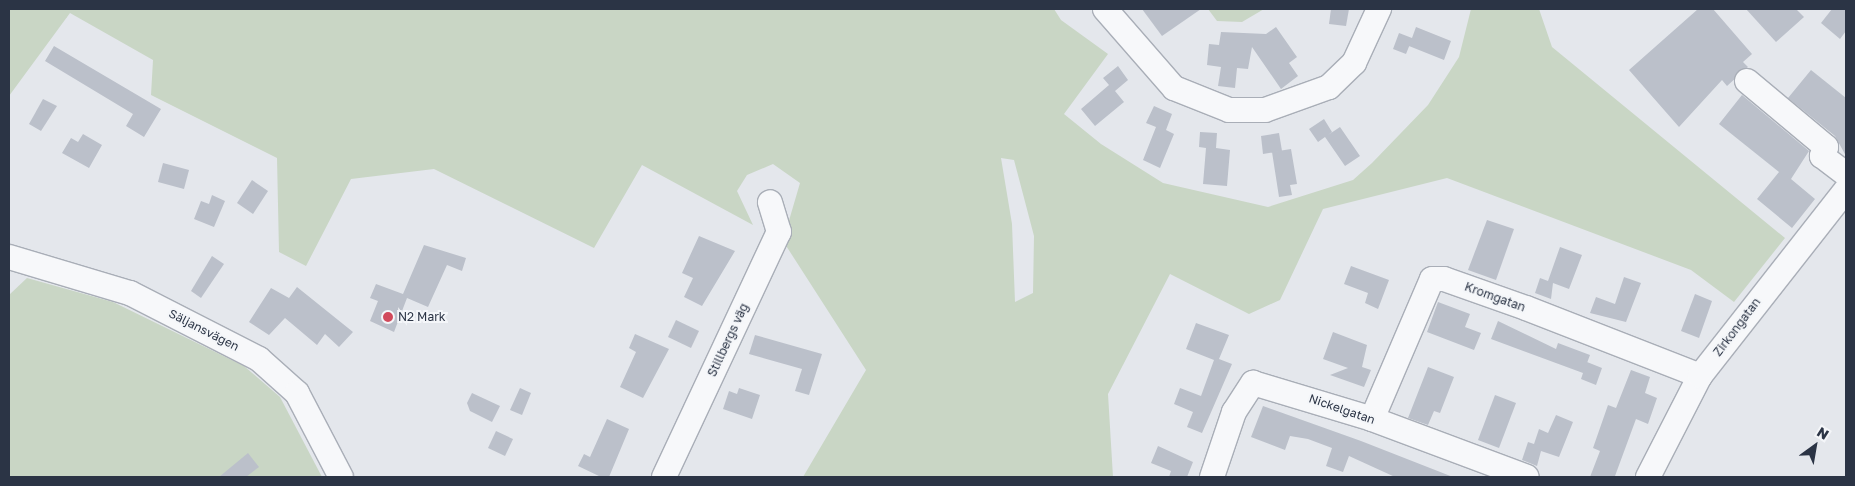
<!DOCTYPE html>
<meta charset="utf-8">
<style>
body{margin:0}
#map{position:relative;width:1855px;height:486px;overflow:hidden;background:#e4e7ec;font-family:"Golos Text",sans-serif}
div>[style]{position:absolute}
.green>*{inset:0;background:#c9d6c5}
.building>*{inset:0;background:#bbc0ca}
.roads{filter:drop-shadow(1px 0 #a9aeb7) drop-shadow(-1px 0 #a9aeb7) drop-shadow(0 1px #a9aeb7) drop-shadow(0 -1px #a9aeb7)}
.minor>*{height:24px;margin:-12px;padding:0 12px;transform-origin:12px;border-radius:12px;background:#f7f8fa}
.dots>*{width:14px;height:14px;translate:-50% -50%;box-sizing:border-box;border:2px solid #f4f6f9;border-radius:50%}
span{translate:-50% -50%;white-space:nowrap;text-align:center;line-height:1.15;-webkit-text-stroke:4px #f4f6f9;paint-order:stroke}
.street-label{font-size:12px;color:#2b3445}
.poi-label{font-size:12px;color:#2b3445}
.left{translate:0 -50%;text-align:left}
.frame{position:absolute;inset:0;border:10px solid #2b3445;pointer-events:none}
.north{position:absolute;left:1790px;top:421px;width:50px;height:50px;-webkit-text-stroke:4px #f4f6f9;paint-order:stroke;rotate:32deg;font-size:14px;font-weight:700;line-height:20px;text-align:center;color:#2b3445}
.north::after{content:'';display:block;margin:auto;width:18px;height:22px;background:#2b3445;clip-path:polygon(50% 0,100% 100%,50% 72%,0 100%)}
</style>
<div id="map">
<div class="green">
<div style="clip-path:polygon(evenodd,9px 9px,1054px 9px,1061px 20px,1108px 54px,1064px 114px,1101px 144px,1163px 183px,1268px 207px,1353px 180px,1372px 163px,1428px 105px,1459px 57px,1471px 9px,1539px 9px,1552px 47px,1785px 238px,1734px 302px,1691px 270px,1447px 178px,1323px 209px,1280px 300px,1249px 314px,1170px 274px,1108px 394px,1113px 477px,803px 477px,866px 370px,783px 241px,800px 183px,773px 164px,747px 175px,737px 191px,753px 225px,642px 165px,594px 248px,434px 169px,351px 179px,306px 266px,279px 252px,277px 158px,151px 95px,153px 60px,70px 13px,9px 96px,9px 9px,1001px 158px,1014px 160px,1034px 236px,1033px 293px,1015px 302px,1012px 224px,1001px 158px)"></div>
<div style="clip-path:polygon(1208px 9px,1264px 9px,1242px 22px,1217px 21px)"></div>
<div style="clip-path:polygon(27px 278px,113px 302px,244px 366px,280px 397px,322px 477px,9px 477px,9px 295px)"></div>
</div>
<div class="building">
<div style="clip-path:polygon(1142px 9px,1201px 9px,1162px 36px)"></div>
<div style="clip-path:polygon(1331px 9px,1349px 9px,1346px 26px,1329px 24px)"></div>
<div style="clip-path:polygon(1698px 9px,1713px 9px,1752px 54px,1743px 62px,1748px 67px,1727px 86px,1722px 80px,1679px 127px,1629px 70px)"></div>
<div style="clip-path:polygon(1746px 9px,1796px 9px,1804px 17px,1776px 42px)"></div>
<div style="clip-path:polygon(1832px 9px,1846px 9px,1846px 31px,1840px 39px,1821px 23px)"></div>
<div style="clip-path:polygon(1276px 27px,1297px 57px,1289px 63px,1298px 76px,1281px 89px,1252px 47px,1248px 69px,1237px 68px,1235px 88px,1218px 86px,1221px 67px,1207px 65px,1209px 44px,1219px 45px,1221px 32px,1266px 34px)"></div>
<div style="clip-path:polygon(1416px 27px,1451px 41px,1444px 60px,1409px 46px,1412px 39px,1406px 54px,1393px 49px,1399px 33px,1412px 38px)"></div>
<div style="clip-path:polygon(54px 46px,161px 109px,144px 137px,126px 126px,133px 114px,45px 61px)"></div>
<div style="clip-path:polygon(1118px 66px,1128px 80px,1115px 91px,1124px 102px,1095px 126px,1081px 109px,1109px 85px,1103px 78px)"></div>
<div style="clip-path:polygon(1811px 70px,1846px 98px,1846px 156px,1835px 136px,1788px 98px)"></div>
<div style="clip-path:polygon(1742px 95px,1809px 151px,1791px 179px,1815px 199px,1792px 228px,1757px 199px,1779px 172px,1719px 124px)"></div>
<div style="clip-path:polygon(43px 99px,57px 106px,41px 131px,29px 124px)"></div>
<div style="clip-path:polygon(1154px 106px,1172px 114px,1166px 130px,1174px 134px,1160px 168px,1143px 160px,1156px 127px,1146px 123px)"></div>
<div style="clip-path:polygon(1324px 119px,1332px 132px,1328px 135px,1340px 127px,1360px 156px,1345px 166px,1325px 137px,1318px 142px,1309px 129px)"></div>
<div style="clip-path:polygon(1200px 132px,1217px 133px,1216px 148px,1230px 150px,1227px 186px,1203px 184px,1206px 148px,1199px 147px)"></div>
<div style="clip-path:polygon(1279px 133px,1282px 151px,1263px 154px,1261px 136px)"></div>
<div style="clip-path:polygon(83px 134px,102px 145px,89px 168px,62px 153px,71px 138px,78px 142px)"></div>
<div style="clip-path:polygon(1291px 149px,1297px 184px,1290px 185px,1292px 195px,1279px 197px,1272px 152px)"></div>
<div style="clip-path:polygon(163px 163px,189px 170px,184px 189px,158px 182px)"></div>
<div style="clip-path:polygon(252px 180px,268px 191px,253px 214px,237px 203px)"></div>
<div style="clip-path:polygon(212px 195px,225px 201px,214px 227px,194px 219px,201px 201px,209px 204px)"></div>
<div style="clip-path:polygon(1487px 220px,1514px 229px,1496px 280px,1468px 270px)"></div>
<div style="clip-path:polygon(699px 236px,735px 251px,702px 306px,684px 297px,693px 278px,682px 273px)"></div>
<div style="clip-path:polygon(424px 245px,466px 258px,462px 271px,447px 265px,428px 307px,407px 298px,394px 332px,370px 321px,378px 301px,370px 298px,376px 284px,403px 294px)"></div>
<div style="clip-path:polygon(1560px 247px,1582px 255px,1569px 289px,1553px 283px,1551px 299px,1535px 293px,1540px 278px,1548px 281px)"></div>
<div style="clip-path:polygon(212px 256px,224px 264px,201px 298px,191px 291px)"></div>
<div style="clip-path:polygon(1351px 266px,1389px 280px,1378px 309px,1365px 303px,1368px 293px,1344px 284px)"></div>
<div style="clip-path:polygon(1624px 277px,1641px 283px,1626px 322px,1590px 313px,1596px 297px,1615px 304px)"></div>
<div style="clip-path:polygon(297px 287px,353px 332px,339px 347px,325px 334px,317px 345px,285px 318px,269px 335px,249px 322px,271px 288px,289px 298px)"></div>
<div style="clip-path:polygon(1695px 294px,1712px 301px,1699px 338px,1681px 331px)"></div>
<div style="clip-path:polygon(1438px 302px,1470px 314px,1465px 327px,1481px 333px,1474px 350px,1427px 332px)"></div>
<div style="clip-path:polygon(676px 320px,699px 331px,691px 348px,668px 337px)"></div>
<div style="clip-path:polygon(1498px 321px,1556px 349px,1558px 343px,1590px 355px,1584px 371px,1587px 362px,1602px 368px,1596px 385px,1581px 379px,1583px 373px,1491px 339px)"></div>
<div style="clip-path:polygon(1196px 323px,1229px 335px,1219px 359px,1232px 364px,1202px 433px,1187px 427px,1193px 412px,1174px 404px,1180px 388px,1201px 396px,1214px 360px,1186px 349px)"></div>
<div style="clip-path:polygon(1333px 332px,1367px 345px,1362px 367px,1371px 370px,1364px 387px,1330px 375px,1348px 368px,1323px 359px)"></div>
<div style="clip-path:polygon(635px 334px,669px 349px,643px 398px,620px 387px,636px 352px,629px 348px)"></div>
<div style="clip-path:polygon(755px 335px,822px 354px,809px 395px,795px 391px,802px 369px,749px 354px)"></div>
<div style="clip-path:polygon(1428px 367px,1454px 377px,1440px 413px,1434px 411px,1428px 425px,1408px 418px)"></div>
<div style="clip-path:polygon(1631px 370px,1650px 377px,1645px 393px,1657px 398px,1648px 424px,1636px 419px,1615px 476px,1590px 477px,1600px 451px,1593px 448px,1608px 405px,1616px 408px)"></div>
<div style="clip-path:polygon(520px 388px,531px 393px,522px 415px,510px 410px)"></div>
<div style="clip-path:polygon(739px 388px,760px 395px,752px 419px,723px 409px,729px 391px,737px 394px)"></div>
<div style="clip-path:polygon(472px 393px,500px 406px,492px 422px,470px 411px,467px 403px)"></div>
<div style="clip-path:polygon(1495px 395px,1516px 403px,1499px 448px,1478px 440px)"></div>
<div style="clip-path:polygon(1263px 406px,1361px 441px,1453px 477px,1395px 477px,1349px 456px,1343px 472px,1326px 466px,1332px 448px,1308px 439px,1290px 436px,1285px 450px,1251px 437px)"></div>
<div style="clip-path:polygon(1556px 415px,1573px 422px,1559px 457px,1541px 451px,1537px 466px,1522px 460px,1528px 442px,1534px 444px,1539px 429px,1548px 433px)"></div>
<div style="clip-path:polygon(607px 419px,629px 429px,609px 477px,601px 477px,578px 466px,584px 454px,590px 457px)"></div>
<div style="clip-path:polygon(496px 431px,513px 439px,505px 456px,488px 448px)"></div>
<div style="clip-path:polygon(1158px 446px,1193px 462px,1187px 477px,1169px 477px,1171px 471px,1151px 463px)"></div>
<div style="clip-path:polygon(248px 453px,259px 467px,246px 477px,219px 477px)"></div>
</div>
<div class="roads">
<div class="minor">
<div style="left:1105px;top:9px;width:105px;rotate:48.9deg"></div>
<div style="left:1174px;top:88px;width:59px;rotate:21.8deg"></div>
<div style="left:1229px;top:110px;width:36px"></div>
<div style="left:1265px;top:110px;width:68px;rotate:-19.8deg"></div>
<div style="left:1329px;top:87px;width:35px;rotate:-44deg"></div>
<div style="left:1354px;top:63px;width:60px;rotate:-65.2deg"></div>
<div style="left:1747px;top:81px;width:103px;rotate:39.9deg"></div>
<div style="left:1826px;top:147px;width:10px;rotate:114deg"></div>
<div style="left:1822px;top:156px;width:30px;rotate:37deg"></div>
<div style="left:9px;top:257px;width:126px;rotate:16.6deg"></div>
<div style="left:130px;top:293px;width:145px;rotate:27.1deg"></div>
<div style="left:259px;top:359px;width:51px;rotate:41.8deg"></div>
<div style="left:297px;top:393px;width:95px;rotate:62.4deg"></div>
<div style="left:1372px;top:419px;width:152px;rotate:-66.8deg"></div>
<div style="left:1432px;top:279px;width:12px"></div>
<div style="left:1444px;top:279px;width:87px;rotate:19.5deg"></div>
<div style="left:1526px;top:308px;width:187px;rotate:21.3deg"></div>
<div style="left:664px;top:477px;width:271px;rotate:-64.9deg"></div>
<div style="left:779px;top:232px;width:31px;rotate:-107deg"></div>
<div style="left:1212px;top:477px;width:69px;rotate:-71.3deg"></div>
<div style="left:1234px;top:412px;width:35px;rotate:-57deg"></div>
<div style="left:1253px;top:383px;width:124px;rotate:16.8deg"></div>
<div style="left:1372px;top:419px;width:165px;rotate:20.5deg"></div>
<div style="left:1648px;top:477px;width:114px;rotate:-62.8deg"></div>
<div style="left:1700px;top:376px;width:236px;rotate:-51.9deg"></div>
</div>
</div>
<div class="dots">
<div style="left:388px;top:317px;background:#d1495b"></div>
</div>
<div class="street-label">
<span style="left:1495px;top:297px;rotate:20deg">Kromgatan</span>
<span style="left:1737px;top:327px;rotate:-53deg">Zirkongatan</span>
<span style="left:204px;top:330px;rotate:27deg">Säljansvägen</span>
<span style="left:728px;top:340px;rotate:-65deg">Stillbergs väg</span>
<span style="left:1342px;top:409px;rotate:19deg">Nickelgatan</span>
</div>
<div class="poi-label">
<span class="left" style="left:398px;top:317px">N2 Mark</span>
</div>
<div class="frame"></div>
<div class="north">N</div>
</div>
